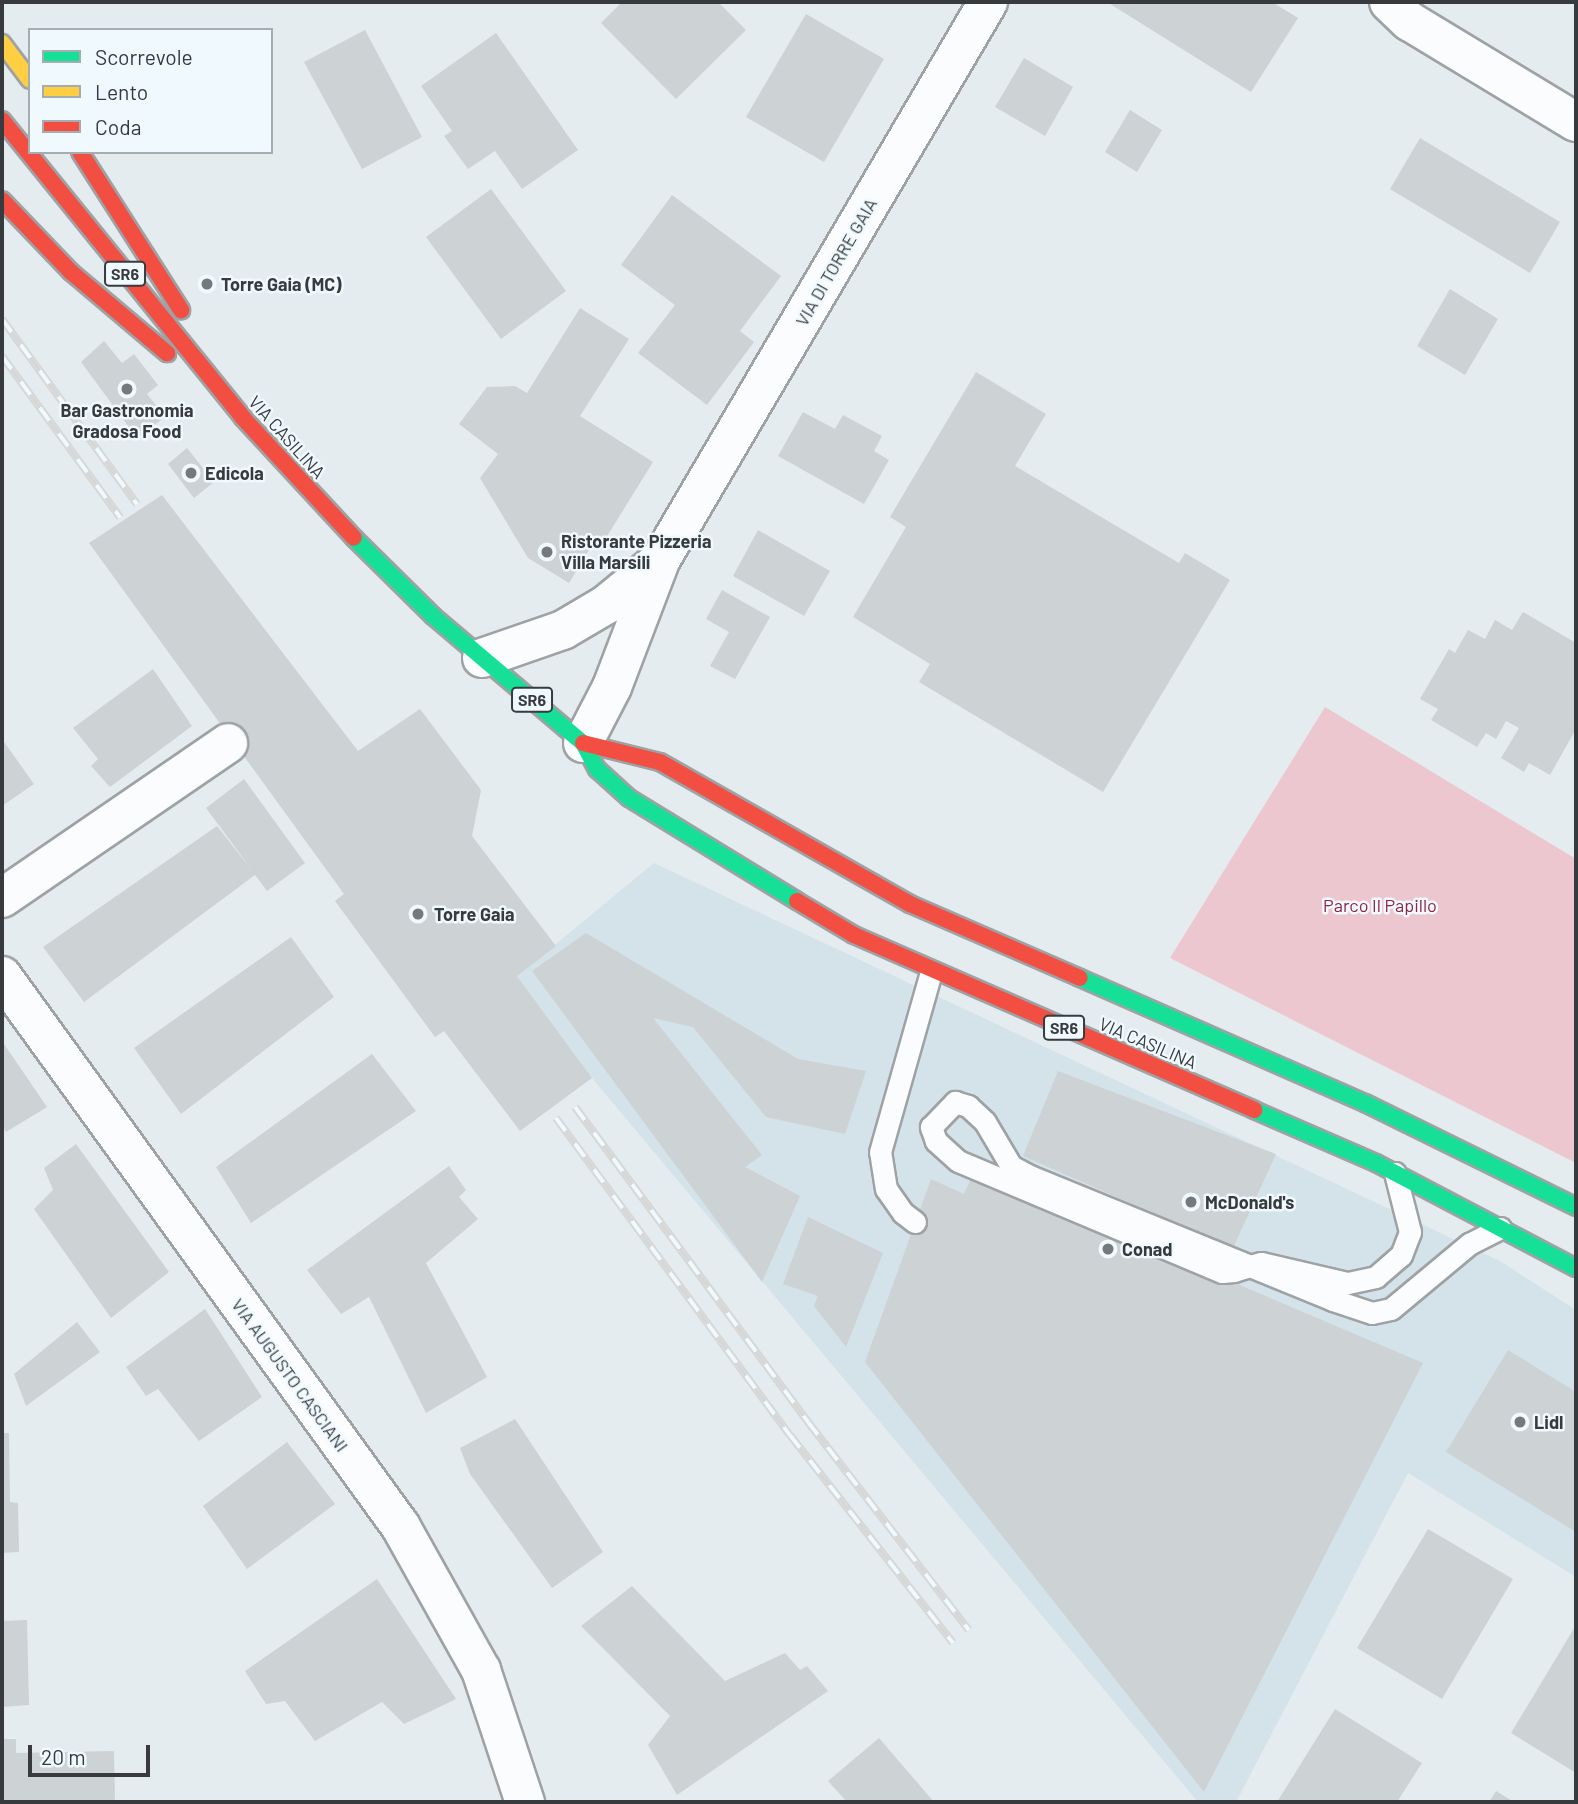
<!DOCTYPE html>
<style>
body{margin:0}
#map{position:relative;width:1578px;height:1804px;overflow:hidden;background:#e5ecef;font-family:Barlow,sans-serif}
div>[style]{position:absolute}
.built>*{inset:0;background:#d4e2e9}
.green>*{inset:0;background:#edc7d0}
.building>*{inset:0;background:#cdd2d4}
.roads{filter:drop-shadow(2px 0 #9ea2a5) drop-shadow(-2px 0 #9ea2a5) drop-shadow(0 2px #9ea2a5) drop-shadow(0 -2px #9ea2a5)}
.lane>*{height:21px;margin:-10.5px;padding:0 10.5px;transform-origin:10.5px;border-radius:10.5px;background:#fbfcfd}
.street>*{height:38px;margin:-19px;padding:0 19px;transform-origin:19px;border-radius:19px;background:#fbfcfd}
.fast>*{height:16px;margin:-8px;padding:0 8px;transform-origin:8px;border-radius:8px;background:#16e098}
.slow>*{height:16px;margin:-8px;padding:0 8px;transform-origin:8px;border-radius:8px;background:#ffcf43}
.jam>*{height:16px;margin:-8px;padding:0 8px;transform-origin:8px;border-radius:8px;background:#f24e42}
.rail>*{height:8px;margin-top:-4px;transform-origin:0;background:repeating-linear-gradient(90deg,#f0f9fe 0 16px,#d6d8d8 0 32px);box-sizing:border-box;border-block:2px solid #d6d8d8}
.dots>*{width:19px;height:19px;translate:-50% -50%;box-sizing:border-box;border:4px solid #f0f9fe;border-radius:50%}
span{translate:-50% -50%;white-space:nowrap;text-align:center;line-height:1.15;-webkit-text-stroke:5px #f0f9fe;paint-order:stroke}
.shield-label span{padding:2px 5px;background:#f0f9fe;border:2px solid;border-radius:5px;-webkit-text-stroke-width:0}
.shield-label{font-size:16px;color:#373b3d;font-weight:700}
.street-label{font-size:18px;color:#373b3d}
.poi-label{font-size:18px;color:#373b3d;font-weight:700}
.left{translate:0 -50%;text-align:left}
.park-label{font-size:18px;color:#912344}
.frame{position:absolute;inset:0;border:4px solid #373b3d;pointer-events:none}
.legend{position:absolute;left:28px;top:28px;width:245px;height:126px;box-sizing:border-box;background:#f0f9fe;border:2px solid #a6adb1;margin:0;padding:9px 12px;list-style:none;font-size:21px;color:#373b3d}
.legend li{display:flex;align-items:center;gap:14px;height:35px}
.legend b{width:35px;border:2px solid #a6adb1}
.scale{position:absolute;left:28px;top:1745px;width:122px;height:32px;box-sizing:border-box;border:4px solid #373b3d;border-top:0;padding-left:9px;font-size:21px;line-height:24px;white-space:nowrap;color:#373b3d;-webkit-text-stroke:5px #f0f9fe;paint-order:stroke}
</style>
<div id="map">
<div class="built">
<div style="clip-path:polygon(654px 863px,1500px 1261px,1576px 1310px,1576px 1577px,1408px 1473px,1236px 1802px,1198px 1802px,592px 1078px,517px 976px)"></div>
</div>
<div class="green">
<div style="clip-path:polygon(1325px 707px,1576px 859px,1576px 1163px,1170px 958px)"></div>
</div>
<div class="building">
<div style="clip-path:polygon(622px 2px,718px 2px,746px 30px,676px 99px,601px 23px)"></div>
<div style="clip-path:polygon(1107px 2px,1272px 2px,1298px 18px,1251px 92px)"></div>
<div style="clip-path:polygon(806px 14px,884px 59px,824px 162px,746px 117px)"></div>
<div style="clip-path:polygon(365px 30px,422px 137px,362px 169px,304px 62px)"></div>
<div style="clip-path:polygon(496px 33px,578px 150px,522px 189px,495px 151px,468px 169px,444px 136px,452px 131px,421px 86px)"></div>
<div style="clip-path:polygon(1024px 58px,1073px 87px,1045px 136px,995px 107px)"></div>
<div style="clip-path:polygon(1130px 110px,1162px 130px,1137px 172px,1105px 152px)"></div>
<div style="clip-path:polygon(1420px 138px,1560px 222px,1530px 273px,1390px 189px)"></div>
<div style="clip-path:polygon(491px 189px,566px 291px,501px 339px,426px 237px)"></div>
<div style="clip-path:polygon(672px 195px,781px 276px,740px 331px,754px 342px,707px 405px,638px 353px,675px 305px,621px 265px)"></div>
<div style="clip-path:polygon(1450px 289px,1498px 319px,1465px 375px,1417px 346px)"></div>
<div style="clip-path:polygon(580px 308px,629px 339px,580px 416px,653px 462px,604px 541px,597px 537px,569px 583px,528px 558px,480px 478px,498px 454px,459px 424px,487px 387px,515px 386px,527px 393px)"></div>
<div style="clip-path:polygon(104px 341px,122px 363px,134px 354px,158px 385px,147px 394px,165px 417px,137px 438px,81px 362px)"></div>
<div style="clip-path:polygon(976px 372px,1046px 414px,1015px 466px,1179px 563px,1185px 553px,1230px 580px,1103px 792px,919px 682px,930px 664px,853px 617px,906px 527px,890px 517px)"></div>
<div style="clip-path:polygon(803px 412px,835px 429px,843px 415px,882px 436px,874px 451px,889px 460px,864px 504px,778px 456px)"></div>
<div style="clip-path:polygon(187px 448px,214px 482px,194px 498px,168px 464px)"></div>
<div style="clip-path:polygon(162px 495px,358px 751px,420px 709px,481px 790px,472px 836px,556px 946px,517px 976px,592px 1078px,520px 1131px,444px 1031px,435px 1037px,335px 901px,344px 894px,89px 543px)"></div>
<div style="clip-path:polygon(758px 530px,830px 571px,804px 616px,733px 576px)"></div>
<div style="clip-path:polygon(722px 590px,770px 617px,735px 679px,710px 666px,729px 632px,706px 619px)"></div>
<div style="clip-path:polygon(1523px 612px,1576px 643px,1576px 729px,1550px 775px,1529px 763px,1524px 772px,1501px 758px,1519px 728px,1506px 721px,1496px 739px,1486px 733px,1477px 747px,1431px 720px,1438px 709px,1420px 699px,1449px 649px,1455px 653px,1468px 630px,1485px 639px,1495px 620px,1512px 630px)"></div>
<div style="clip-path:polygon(153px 669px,192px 726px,110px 787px,91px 766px,98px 759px,73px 728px)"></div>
<div style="clip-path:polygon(2px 739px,34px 784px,2px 806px)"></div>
<div style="clip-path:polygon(244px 779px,305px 863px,267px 891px,255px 875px,84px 1002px,43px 947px,217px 826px,252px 870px,206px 808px)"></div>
<div style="clip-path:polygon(586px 933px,798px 1059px,866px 1071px,845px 1134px,766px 1117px,693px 1027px,653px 1018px,762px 1155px,745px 1167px,800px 1196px,762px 1282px,532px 971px)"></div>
<div style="clip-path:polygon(291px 937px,334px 997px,181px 1114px,134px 1048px)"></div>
<div style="clip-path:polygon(2px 1041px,47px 1107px,6px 1132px,2px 1125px)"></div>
<div style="clip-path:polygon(372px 1054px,416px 1111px,251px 1223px,216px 1167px)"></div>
<div style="clip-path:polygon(1058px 1071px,1276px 1154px,1233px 1248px,1023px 1156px)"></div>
<div style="clip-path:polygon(76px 1144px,169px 1272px,111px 1318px,34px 1209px,53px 1190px,44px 1168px)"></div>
<div style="clip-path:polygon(449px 1166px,466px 1190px,459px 1197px,478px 1219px,426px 1263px,487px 1377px,426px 1413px,369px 1297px,341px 1314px,307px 1270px)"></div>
<div style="clip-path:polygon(974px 1172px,1423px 1363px,1204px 1792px,865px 1362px,931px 1179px,964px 1194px)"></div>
<div style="clip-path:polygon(808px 1217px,883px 1253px,846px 1347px,814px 1306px,818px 1296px,783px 1284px)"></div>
<div style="clip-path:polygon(205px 1309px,262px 1397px,199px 1441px,158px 1389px,146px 1396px,126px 1367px)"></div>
<div style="clip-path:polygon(77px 1322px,100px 1352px,26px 1406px,14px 1374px)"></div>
<div style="clip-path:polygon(1508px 1350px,1576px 1392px,1576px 1532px,1446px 1452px)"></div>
<div style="clip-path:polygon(515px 1419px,603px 1552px,552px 1588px,470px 1474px,460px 1448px)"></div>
<div style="clip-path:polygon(2px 1433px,9px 1433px,10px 1502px,18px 1503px,19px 1552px,2px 1553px)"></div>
<div style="clip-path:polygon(287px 1442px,335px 1504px,247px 1569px,203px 1506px)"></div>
<div style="clip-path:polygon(1428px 1529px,1513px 1579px,1442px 1699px,1357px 1648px)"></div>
<div style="clip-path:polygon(377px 1579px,456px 1699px,404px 1724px,382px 1702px,315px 1741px,285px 1701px,266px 1704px,245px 1671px)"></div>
<div style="clip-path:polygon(632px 1586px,725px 1681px,785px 1653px,800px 1670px,807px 1666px,828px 1691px,677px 1795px,648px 1745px,670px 1716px,581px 1626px)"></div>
<div style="clip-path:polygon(27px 1620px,29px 1705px,2px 1707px,2px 1621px)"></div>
<div style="clip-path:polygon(1576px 1625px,1576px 1773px,1511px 1733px)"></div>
<div style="clip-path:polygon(1335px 1709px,1422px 1763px,1397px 1802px,1277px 1802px)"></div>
<div style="clip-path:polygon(879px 1738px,934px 1802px,847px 1802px,828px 1781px)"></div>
<div style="clip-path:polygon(2px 1739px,16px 1739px,16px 1753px,114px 1751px,115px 1802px,2px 1802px)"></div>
<div style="clip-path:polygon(1496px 1791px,1514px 1802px,1489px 1802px)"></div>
</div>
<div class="roads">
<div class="lane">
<div style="left:1395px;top:1173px;width:61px;rotate:75.7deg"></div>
<div style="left:1410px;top:1232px;width:25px;rotate:111deg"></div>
<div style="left:1401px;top:1255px;width:33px;rotate:139deg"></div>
<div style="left:1376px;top:1277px;width:30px;rotate:168deg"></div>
<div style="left:1347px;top:1283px;width:88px;rotate:-166.9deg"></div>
<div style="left:1261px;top:1263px;width:11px;rotate:165deg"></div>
<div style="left:1250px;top:1266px;width:17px;rotate:163deg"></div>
<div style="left:1234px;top:1271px;width:12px;rotate:175deg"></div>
<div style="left:1222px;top:1272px;width:286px;rotate:-157.2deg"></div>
<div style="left:958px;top:1161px;width:30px;rotate:-138deg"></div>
<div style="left:936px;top:1141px;width:15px;rotate:-110deg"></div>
<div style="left:931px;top:1127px;width:35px;rotate:-46deg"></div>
<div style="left:955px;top:1102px;width:14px;rotate:17deg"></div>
<div style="left:968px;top:1106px;width:23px;rotate:43deg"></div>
<div style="left:985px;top:1122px;width:51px;rotate:59.4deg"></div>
<div style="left:1011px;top:1166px;width:24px;rotate:28deg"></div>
<div style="left:1032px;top:1177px;width:235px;rotate:22.2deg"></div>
<div style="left:1250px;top:1266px;width:90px;rotate:22.3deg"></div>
<div style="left:1333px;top:1300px;width:41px;rotate:18.4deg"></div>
<div style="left:1372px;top:1313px;width:19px;rotate:-12deg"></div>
<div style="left:1391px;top:1309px;width:102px;rotate:-39.8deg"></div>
<div style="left:1469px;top:1244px;width:35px;rotate:-27deg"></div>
<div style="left:915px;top:1222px;width:15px;rotate:-143deg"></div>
<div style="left:903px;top:1213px;width:29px;rotate:-125deg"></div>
<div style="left:886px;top:1189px;width:37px;rotate:-99deg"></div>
<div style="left:880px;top:1152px;width:187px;rotate:-74.2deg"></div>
</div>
<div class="street">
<div style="left:1389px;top:2px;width:28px;rotate:44deg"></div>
<div style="left:1409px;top:21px;width:195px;rotate:31.2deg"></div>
<div style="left:482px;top:658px;width:86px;rotate:-19.1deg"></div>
<div style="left:563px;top:630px;width:51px;rotate:-30.6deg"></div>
<div style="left:607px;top:604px;width:67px;rotate:-39.6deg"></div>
<div style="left:583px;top:743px;width:63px;rotate:-62.6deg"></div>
<div style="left:612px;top:687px;width:137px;rotate:-69.1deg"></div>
<div style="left:661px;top:559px;width:646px;rotate:-59.58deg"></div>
<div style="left:2px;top:898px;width:274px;rotate:-34.4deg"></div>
<div style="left:2px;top:976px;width:680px;rotate:54.09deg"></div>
<div style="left:401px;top:1527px;width:164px;rotate:60.8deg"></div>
<div style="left:481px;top:1670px;width:139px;rotate:71.6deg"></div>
</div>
<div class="fast">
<div style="left:354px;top:538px;width:111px;rotate:44.6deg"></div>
<div style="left:433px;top:616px;width:197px;rotate:40.3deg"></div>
<div style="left:583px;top:743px;width:30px;rotate:62deg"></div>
<div style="left:597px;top:769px;width:43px;rotate:42.2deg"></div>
<div style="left:629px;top:798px;width:197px;rotate:31.5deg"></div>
<div style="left:1080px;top:978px;width:311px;rotate:23.7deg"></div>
<div style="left:1365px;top:1103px;width:235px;rotate:26.2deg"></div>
<div style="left:1254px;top:1110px;width:133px;rotate:23.5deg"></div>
<div style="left:1376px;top:1163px;width:226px;rotate:27.7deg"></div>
</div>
<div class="slow">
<div style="left:2px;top:43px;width:46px;rotate:52.9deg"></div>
</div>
<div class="jam">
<div style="left:2px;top:120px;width:383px;rotate:51deg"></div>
<div style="left:243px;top:418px;width:163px;rotate:47.2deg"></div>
<div style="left:80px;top:152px;width:188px;rotate:57.4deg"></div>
<div style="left:2px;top:200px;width:100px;rotate:46.2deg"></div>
<div style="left:71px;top:272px;width:126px;rotate:40.2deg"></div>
<div style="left:583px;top:743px;width:79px;rotate:13.9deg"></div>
<div style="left:660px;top:762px;width:288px;rotate:29.6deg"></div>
<div style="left:910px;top:904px;width:185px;rotate:23.5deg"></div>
<div style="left:797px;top:901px;width:66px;rotate:30.8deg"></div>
<div style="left:854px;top:935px;width:437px;rotate:23.6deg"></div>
</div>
</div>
<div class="rail">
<div style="left:2px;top:319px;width:229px;rotate:53.9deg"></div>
<div style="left:2px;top:356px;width:200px;rotate:53.8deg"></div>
<div style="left:575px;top:1107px;width:392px;rotate:53.5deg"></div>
<div style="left:808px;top:1422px;width:263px;rotate:52.3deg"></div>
<div style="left:556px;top:1118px;width:394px;rotate:53.6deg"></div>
<div style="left:790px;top:1435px;width:264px;rotate:51.9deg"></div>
</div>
<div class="dots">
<div style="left:207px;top:284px;background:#74797b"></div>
<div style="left:127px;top:389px;background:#74797b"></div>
<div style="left:191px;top:473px;background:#74797b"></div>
<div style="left:547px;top:552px;background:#74797b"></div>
<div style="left:418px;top:914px;background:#74797b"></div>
<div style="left:1191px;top:1202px;background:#74797b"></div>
<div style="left:1108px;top:1249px;background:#74797b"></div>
<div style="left:1520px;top:1422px;background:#74797b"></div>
</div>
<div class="shield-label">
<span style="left:125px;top:274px">SR6</span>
<span style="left:532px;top:700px">SR6</span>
<span style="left:1064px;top:1028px">SR6</span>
</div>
<div class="street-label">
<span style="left:836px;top:262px;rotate:-60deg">VIA DI TORRE GAIA</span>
<span style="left:287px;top:437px;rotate:48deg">VIA CASILINA</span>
<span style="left:1148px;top:1043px;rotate:23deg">VIA CASILINA</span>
<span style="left:290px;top:1375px;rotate:54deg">VIA AUGUSTO CASCIANI</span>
</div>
<div class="poi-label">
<span class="left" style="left:221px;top:284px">Torre Gaia (MC)</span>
<span style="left:127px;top:421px">Bar Gastronomia<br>Gradosa Food</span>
<span class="left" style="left:205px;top:473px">Edicola</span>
<span class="left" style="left:561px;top:552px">Ristorante Pizzeria<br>Villa Marsili</span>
<span class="left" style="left:434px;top:914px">Torre Gaia</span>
<span class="left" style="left:1205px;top:1202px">McDonald's</span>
<span class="left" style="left:1122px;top:1249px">Conad</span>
<span class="left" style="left:1534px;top:1422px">Lidl</span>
</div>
<div class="park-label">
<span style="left:1380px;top:905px">Parco Il Papillo</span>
</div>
<div class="frame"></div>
<ul class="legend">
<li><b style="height:9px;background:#16e098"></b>Scorrevole</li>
<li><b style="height:9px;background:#ffcf43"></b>Lento</li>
<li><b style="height:9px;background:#f24e42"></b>Coda</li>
</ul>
<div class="scale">20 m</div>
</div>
